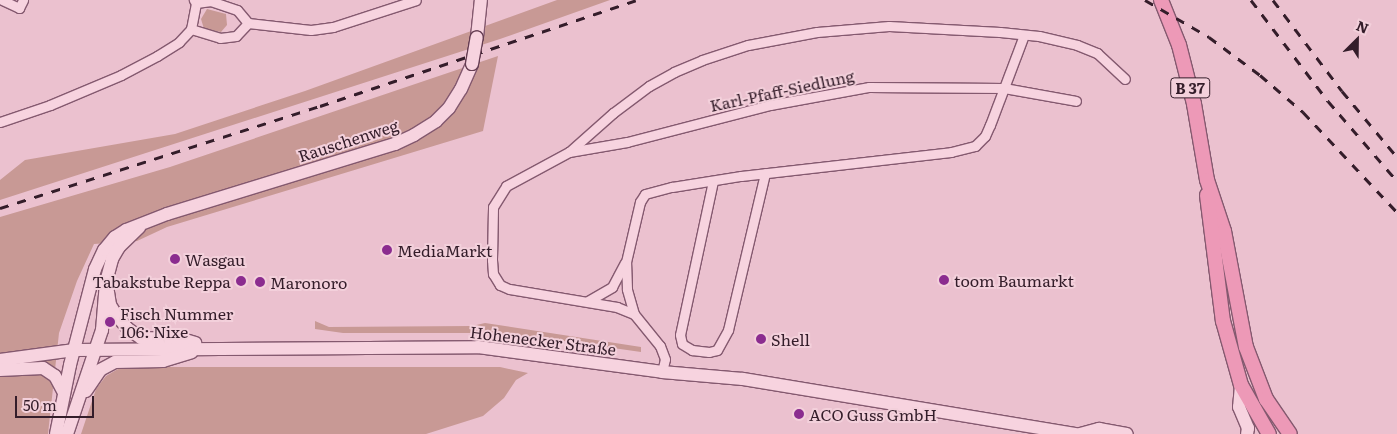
<!DOCTYPE html>
<meta charset="utf-8">
<style>
body{margin:0}
#map{position:relative;width:1397px;height:434px;overflow:hidden;background:#ebc1cf;font-family:Literata,serif}
div>[style]{position:absolute}
.green>*{inset:0;background:#c89995}
.roads{filter:drop-shadow(1px 0 #84596f) drop-shadow(-1px 0 #84596f) drop-shadow(0 1px #84596f) drop-shadow(0 -1px #84596f)}
.street>*{height:9px;margin:-4.5px;padding:0 4.5px;transform-origin:4.5px;border-radius:4.5px;background:#f7d3df}
.secondary>*{height:12px;margin:-6px;padding:0 6px;transform-origin:6px;border-radius:6px;background:#f7d3df}
.primary>*{height:14px;margin:-7px;padding:0 7px;transform-origin:7px;border-radius:7px;background:#ed99b7}
.rail>*{height:3px;margin-top:-1.5px;transform-origin:0;background:repeating-linear-gradient(90deg,#341d2a 0 9px,transparent 0 18px)}
.bridges{filter:drop-shadow(1px 0 #653d52) drop-shadow(-1px 0 #653d52) drop-shadow(0 1px #653d52) drop-shadow(0 -1px #653d52)}
.secondary-bridge>*{height:12px;margin:-6px;padding:0 6px;transform-origin:6px;border-radius:6px;background:#f7d3df}
.dots>*{width:14px;height:14px;translate:-50% -50%;box-sizing:border-box;border:2px solid #f3d0db;border-radius:50%}
span{translate:-50% -50%;white-space:nowrap;text-align:center;line-height:1.15;-webkit-text-stroke:4px #f3d0db;paint-order:stroke}
.shield-label span{padding:1px 4px;background:#f3d0db;border:1px solid;border-radius:4px;-webkit-text-stroke-width:0}
.shield-label{font-size:15px;color:#341d2a;font-weight:700}
.street-label{font-size:16px;color:#341d2a}
.poi-label{font-size:16px;color:#341d2a}
.left{translate:0 -50%;text-align:left}
.right{translate:-100% -50%;text-align:right}
.north{position:absolute;left:1332px;top:15px;width:50px;height:50px;-webkit-text-stroke:4px #f3d0db;paint-order:stroke;rotate:23deg;font-size:14px;font-weight:700;line-height:20px;text-align:center;color:#341d2a}
.north::after{content:'';display:block;margin:auto;width:18px;height:22px;background:#341d2a;clip-path:polygon(50% 0,100% 100%,50% 72%,0 100%)}
.scale{position:absolute;left:15px;top:396px;width:79px;height:22px;box-sizing:border-box;border:2px solid #341d2a;border-top:0;padding-left:6px;font-size:15px;line-height:18px;white-space:nowrap;color:#341d2a;-webkit-text-stroke:4px #f3d0db;paint-order:stroke}
</style>
<div id="map">
<div class="green">
<div style="clip-path:polygon(557px 0,610px 0,500px 39px,0 200px,0 180px,25px 160px,175px 134px,305px 91px)"></div>
<div style="clip-path:polygon(207px 9px,226px 14px,227px 25px,221px 32px,204px 29px,201px 19px)"></div>
<div style="clip-path:polygon(498px 56px,483px 131px,167px 227px,137px 241px,94px 244px,77px 281px,59px 333px,48px 434px,0 434px,0 217px,170px 167px)"></div>
<div style="clip-path:polygon(315px 321px,329px 327px,472px 326px,485px 323px,641px 347px,641px 352px,543px 338px,483px 333px,343px 333px,315px 329px)"></div>
<div style="clip-path:polygon(132px 367px,500px 367px,528px 373px,516px 380px,504px 398px,483px 416px,426px 434px,81px 434px,96px 389px,106px 376px,118px 369px)"></div>
</div>
<div class="roads">
<div class="street">
<div style="left:2px;top:0;width:19px;rotate:25deg"></div>
<div style="left:19px;top:8px;width:9px;rotate:-63deg"></div>
<div style="left:248px;top:23px;width:63px;rotate:6.3deg"></div>
<div style="left:311px;top:30px;width:22px;rotate:-8deg"></div>
<div style="left:333px;top:27px;width:87px;rotate:-18deg"></div>
<div style="left:191px;top:29px;width:30px;rotate:17deg"></div>
<div style="left:220px;top:38px;width:16px;rotate:-7deg"></div>
<div style="left:236px;top:36px;width:18px;rotate:-47deg"></div>
<div style="left:248px;top:23px;width:17px;rotate:-130deg"></div>
<div style="left:237px;top:10px;width:28px;rotate:-161deg"></div>
<div style="left:211px;top:1px;width:15px;rotate:172deg"></div>
<div style="left:0;top:122px;width:53px;rotate:-18.8deg"></div>
<div style="left:50px;top:105px;width:77px;rotate:-22.9deg"></div>
<div style="left:121px;top:75px;width:41px;rotate:-27.8deg"></div>
<div style="left:157px;top:56px;width:26px;rotate:-32deg"></div>
<div style="left:179px;top:42px;width:18px;rotate:-47deg"></div>
<div style="left:191px;top:29px;width:26px;rotate:-79deg"></div>
<div style="left:196px;top:3px;width:4px;rotate:-124deg"></div>
<div style="left:569px;top:152px;width:59px;rotate:-9.8deg"></div>
<div style="left:627px;top:142px;width:148px;rotate:-14.5deg"></div>
<div style="left:770px;top:105px;width:101px;rotate:-10.3deg"></div>
<div style="left:869px;top:87px;width:135px;rotate:0.4deg"></div>
<div style="left:1004px;top:88px;width:73px;rotate:10.2deg"></div>
<div style="left:713px;top:181px;width:157px;rotate:102.1deg"></div>
<div style="left:680px;top:335px;width:9px;rotate:77deg"></div>
<div style="left:682px;top:344px;width:12px;rotate:31deg"></div>
<div style="left:692px;top:350px;width:17px;rotate:7deg"></div>
<div style="left:709px;top:352px;width:8px;rotate:-14deg"></div>
<div style="left:717px;top:350px;width:23px;rotate:-61deg"></div>
<div style="left:728px;top:330px;width:161px;rotate:-76.7deg"></div>
<div style="left:588px;top:301px;width:28px;rotate:-30deg"></div>
<div style="left:612px;top:287px;width:27px;rotate:-62deg"></div>
<div style="left:634px;top:314px;width:26px;rotate:-106deg"></div>
<div style="left:627px;top:289px;width:27px;rotate:-92deg"></div>
<div style="left:626px;top:262px;width:62px;rotate:-76.9deg"></div>
<div style="left:640px;top:202px;width:9px;rotate:-58deg"></div>
<div style="left:645px;top:194px;width:28px;rotate:-15deg"></div>
<div style="left:672px;top:187px;width:70px;rotate:-9.1deg"></div>
<div style="left:741px;top:176px;width:211px;rotate:-6.5deg"></div>
<div style="left:951px;top:152px;width:25px;rotate:-14deg"></div>
<div style="left:975px;top:146px;width:14px;rotate:-45deg"></div>
<div style="left:985px;top:136px;width:12px;rotate:-66deg"></div>
<div style="left:990px;top:125px;width:96px;rotate:-69.3deg"></div>
<div style="left:662px;top:372px;width:13px;rotate:-77deg"></div>
<div style="left:665px;top:359px;width:14px;rotate:-111deg"></div>
<div style="left:660px;top:346px;width:41px;rotate:-129.1deg"></div>
<div style="left:634px;top:314px;width:18px;rotate:-158deg"></div>
<div style="left:617px;top:307px;width:109px;rotate:-170.5deg"></div>
<div style="left:509px;top:289px;width:10px;rotate:-156deg"></div>
<div style="left:500px;top:285px;width:13px;rotate:-122deg"></div>
<div style="left:493px;top:274px;width:14px;rotate:-94deg"></div>
<div style="left:492px;top:260px;width:53px;rotate:-88.9deg"></div>
<div style="left:493px;top:207px;width:25px;rotate:-58deg"></div>
<div style="left:506px;top:186px;width:72px;rotate:-28.4deg"></div>
<div style="left:569px;top:152px;width:59px;rotate:-41.6deg"></div>
<div style="left:613px;top:113px;width:45px;rotate:-36.9deg"></div>
<div style="left:649px;top:86px;width:29px;rotate:-29deg"></div>
<div style="left:674px;top:72px;width:30px;rotate:-23deg"></div>
<div style="left:702px;top:60px;width:48px;rotate:-18.1deg"></div>
<div style="left:748px;top:45px;width:70px;rotate:-10.7deg"></div>
<div style="left:817px;top:32px;width:72px;rotate:-4.8deg"></div>
<div style="left:889px;top:26px;width:111px;rotate:3.1deg"></div>
<div style="left:1000px;top:32px;width:39px;rotate:6deg"></div>
<div style="left:1039px;top:36px;width:39px;rotate:13deg"></div>
<div style="left:1077px;top:45px;width:22px;rotate:22deg"></div>
<div style="left:1097px;top:53px;width:38px;rotate:43deg"></div>
</div>
<div class="secondary">
<div style="left:477px;top:37px;width:37px;rotate:-84deg"></div>
<div style="left:108px;top:292px;width:13px;rotate:81deg"></div>
<div style="left:110px;top:305px;width:13px;rotate:58deg"></div>
<div style="left:117px;top:316px;width:16px;rotate:50deg"></div>
<div style="left:127px;top:328px;width:17px;rotate:36deg"></div>
<div style="left:141px;top:338px;width:41px;rotate:1.4deg"></div>
<div style="left:182px;top:339px;width:14px;rotate:17deg"></div>
<div style="left:0;top:360px;width:75px;rotate:-7.7deg"></div>
<div style="left:74px;top:350px;width:404px;rotate:-0.4deg"></div>
<div style="left:478px;top:347px;width:186px;rotate:7.7deg"></div>
<div style="left:662px;top:372px;width:81px;rotate:4.9deg"></div>
<div style="left:743px;top:379px;width:338px;rotate:9.4deg"></div>
<div style="left:0;top:370px;width:43px;rotate:-2.7deg"></div>
<div style="left:43px;top:368px;width:14px;rotate:34deg"></div>
<div style="left:55px;top:376px;width:19px;rotate:62deg"></div>
<div style="left:1241px;top:385px;width:22px;rotate:95deg"></div>
<div style="left:1239px;top:407px;width:23px;rotate:67deg"></div>
<div style="left:1248px;top:428px;width:6px;rotate:99deg"></div>
<div style="left:86px;top:391px;width:25px;rotate:-56deg"></div>
<div style="left:100px;top:370px;width:17px;rotate:-28deg"></div>
<div style="left:115px;top:362px;width:48px;rotate:-1.2deg"></div>
<div style="left:163px;top:361px;width:30px;rotate:-17deg"></div>
<div style="left:56px;top:434px;width:70px;rotate:-78.5deg"></div>
<div style="left:70px;top:365px;width:99px;rotate:-75.4deg"></div>
<div style="left:95px;top:269px;width:21px;rotate:-65deg"></div>
<div style="left:104px;top:250px;width:17px;rotate:-50deg"></div>
<div style="left:115px;top:237px;width:13px;rotate:-32deg"></div>
<div style="left:126px;top:230px;width:44px;rotate:-21.3deg"></div>
<div style="left:167px;top:214px;width:239px;rotate:-17.1deg"></div>
<div style="left:395px;top:144px;width:21px;rotate:-25deg"></div>
<div style="left:414px;top:135px;width:26px;rotate:-32deg"></div>
<div style="left:436px;top:121px;width:18px;rotate:-45deg"></div>
<div style="left:449px;top:108px;width:22px;rotate:-58deg"></div>
<div style="left:461px;top:89px;width:27px;rotate:-66deg"></div>
<div style="left:67px;top:434px;width:110px;rotate:-71.4deg"></div>
<div style="left:102px;top:330px;width:48px;rotate:-85.2deg"></div>
<div style="left:106px;top:282px;width:24px;rotate:-75deg"></div>
<div style="left:112px;top:259px;width:14px;rotate:-60deg"></div>
<div style="left:119px;top:247px;width:28px;rotate:-44deg"></div>
<div style="left:1080px;top:434px;width:20px;rotate:-15deg"></div>
<div style="left:1099px;top:429px;width:28px;rotate:10deg"></div>
</div>
<div class="primary">
<div style="left:1161px;top:0;width:48px;rotate:68.2deg"></div>
<div style="left:1179px;top:45px;width:61px;rotate:75.7deg"></div>
<div style="left:1194px;top:104px;width:77px;rotate:80.3deg"></div>
<div style="left:1207px;top:180px;width:54px;rotate:71.6deg"></div>
<div style="left:1224px;top:231px;width:118px;rotate:79.3deg"></div>
<div style="left:1246px;top:347px;width:56px;rotate:69deg"></div>
<div style="left:1266px;top:399px;width:42px;rotate:55.6deg"></div>
<div style="left:1207px;top:195px;width:127px;rotate:82.8deg"></div>
<div style="left:1223px;top:321px;width:66px;rotate:74.3deg"></div>
<div style="left:1241px;top:385px;width:56px;rotate:60.3deg"></div>
</div>
</div>
<div class="rail">
<div style="left:1145px;top:0;width:74px;rotate:30deg"></div>
<div style="left:1209px;top:37px;width:64px;rotate:36.7deg"></div>
<div style="left:1260px;top:75px;width:57px;rotate:40.7deg"></div>
<div style="left:1303px;top:112px;width:137px;rotate:46.8deg"></div>
<div style="left:1251px;top:0;width:127px;rotate:52.7deg"></div>
<div style="left:1328px;top:101px;width:106px;rotate:49.2deg"></div>
<div style="left:1273px;top:0;width:114px;rotate:52.8deg"></div>
<div style="left:1342px;top:91px;width:86px;rotate:50.2deg"></div>
<div style="left:0;top:208px;width:336px;rotate:-17.7deg"></div>
<div style="left:320px;top:106px;width:333px;rotate:-18.5deg"></div>
</div>
<div class="bridges">
<div class="secondary-bridge">
<div style="left:472px;top:64px;width:27px;rotate:-80deg"></div>
</div>
</div>
<div class="dots">
<div style="left:387px;top:250px;background:#8b2c8f"></div>
<div style="left:175px;top:259px;background:#8b2c8f"></div>
<div style="left:944px;top:280px;background:#8b2c8f"></div>
<div style="left:241px;top:281px;background:#8b2c8f"></div>
<div style="left:260px;top:282px;background:#8b2c8f"></div>
<div style="left:110px;top:322px;background:#8b2c8f"></div>
<div style="left:761px;top:339px;background:#8b2c8f"></div>
<div style="left:799px;top:414px;background:#8b2c8f"></div>
</div>
<div class="shield-label">
<span style="left:1190px;top:88px">B 37</span>
</div>
<div class="street-label">
<span style="left:782px;top:90px;rotate:-12deg">Karl-Pfaff-Siedlung</span>
<span style="left:348px;top:140px;rotate:-18deg">Rauschenweg</span>
<span style="left:543px;top:340px;rotate:7deg">Hohenecker Straße</span>
</div>
<div class="poi-label">
<span class="left" style="left:397px;top:250px">MediaMarkt</span>
<span class="left" style="left:185px;top:259px">Wasgau</span>
<span class="left" style="left:954px;top:280px">toom Baumarkt</span>
<span class="right" style="left:231px;top:281px">Tabakstube Reppa</span>
<span class="left" style="left:270px;top:282px">Maronoro</span>
<span class="left" style="left:120px;top:322px">Fisch Nummer<br>106: Nixe</span>
<span class="left" style="left:771px;top:339px">Shell</span>
<span class="left" style="left:809px;top:414px">ACO Guss GmbH</span>
</div>
<div class="north">N</div>
<div class="scale">50 m</div>
</div>
